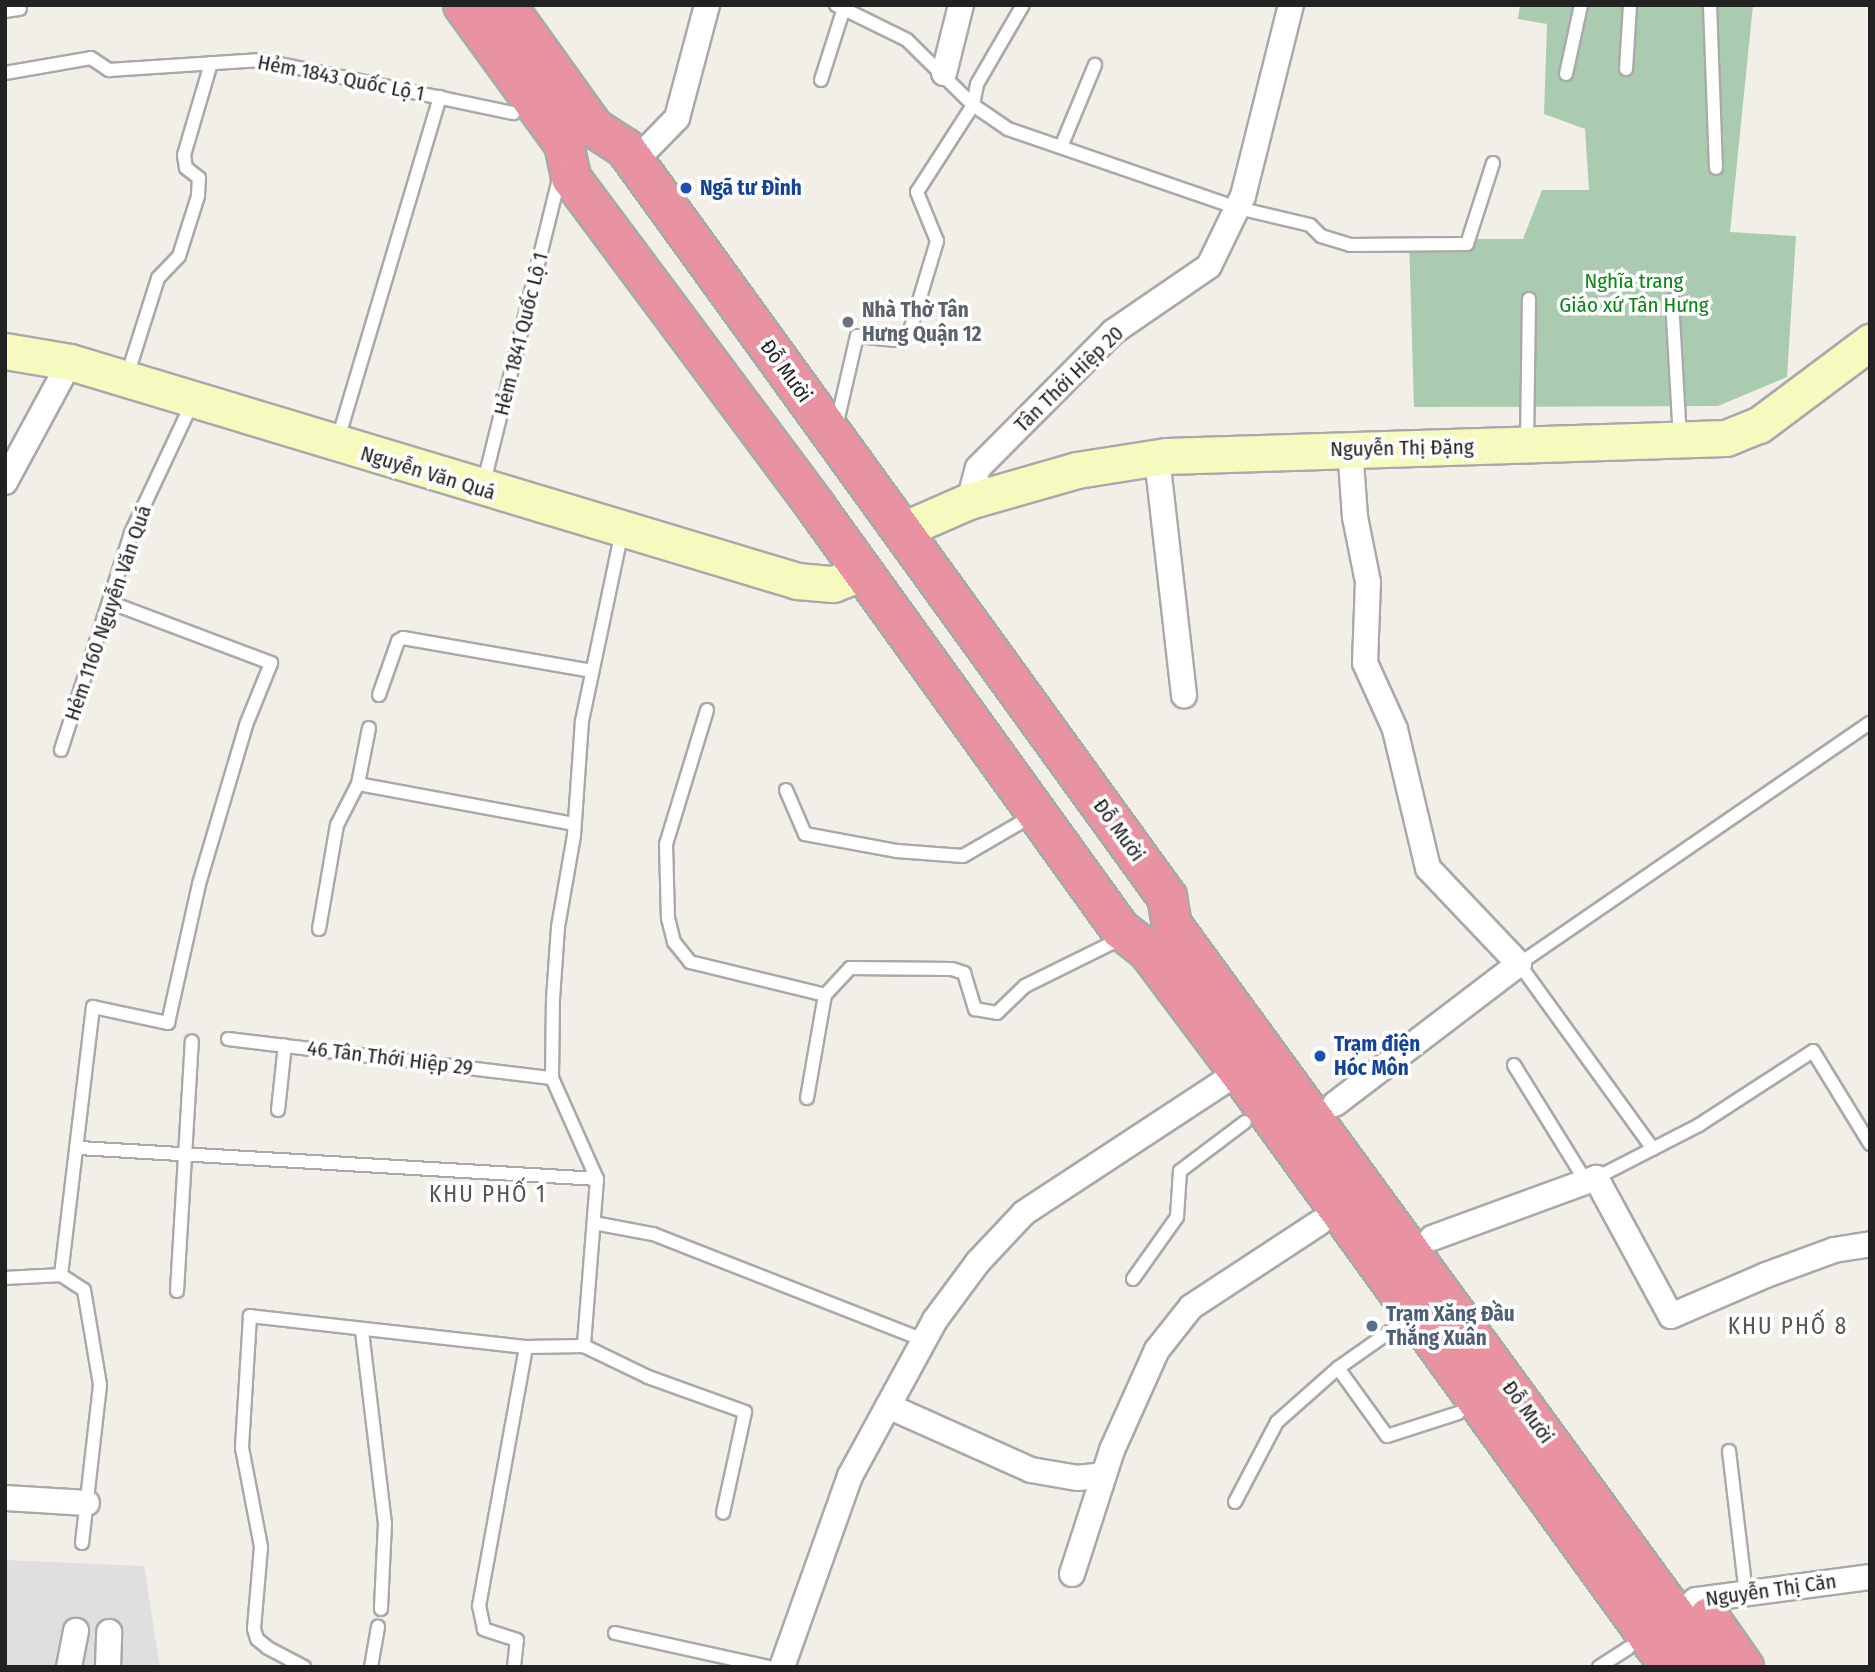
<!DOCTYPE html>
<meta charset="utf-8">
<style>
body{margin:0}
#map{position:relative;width:1875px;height:1672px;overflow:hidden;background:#f2efe9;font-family:"Fira Sans Condensed",sans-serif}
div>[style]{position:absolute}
.residential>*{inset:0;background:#e0dfdf}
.cemetery>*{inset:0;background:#aacbaf}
.roads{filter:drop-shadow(2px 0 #a9a9a9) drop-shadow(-2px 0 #a9a9a9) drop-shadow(0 2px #a9a9a9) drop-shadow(0 -2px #a9a9a9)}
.lane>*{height:12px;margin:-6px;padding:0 6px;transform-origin:6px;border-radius:6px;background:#fff}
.street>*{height:24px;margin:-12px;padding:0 12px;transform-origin:12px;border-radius:12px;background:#fff}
.secondary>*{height:35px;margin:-17.5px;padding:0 17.5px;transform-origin:17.5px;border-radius:17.5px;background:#f7fabf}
.highway>*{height:38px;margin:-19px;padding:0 19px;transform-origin:19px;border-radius:19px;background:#e892a2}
.dots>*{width:19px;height:19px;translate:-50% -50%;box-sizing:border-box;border:4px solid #fff;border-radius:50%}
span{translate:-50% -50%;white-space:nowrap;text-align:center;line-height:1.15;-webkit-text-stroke:7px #fff;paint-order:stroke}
.street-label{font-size:21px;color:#222}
.transit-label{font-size:21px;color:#164399;font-weight:700}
.left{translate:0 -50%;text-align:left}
.park-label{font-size:21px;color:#0c8416}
.worship-label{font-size:21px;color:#5b616d;font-weight:700}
.service-label{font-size:21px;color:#4e5e75;font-weight:700}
.neighbourhood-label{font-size:23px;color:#555;letter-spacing:2px}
.frame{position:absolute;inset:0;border:7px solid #222;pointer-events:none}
</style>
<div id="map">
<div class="residential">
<div style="clip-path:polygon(5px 1560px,144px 1566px,160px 1667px,5px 1667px)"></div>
</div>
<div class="cemetery">
<div style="clip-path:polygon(1520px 5px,1753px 5px,1730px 232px,1796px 236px,1787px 377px,1718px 406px,1414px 407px,1409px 239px,1523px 239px,1542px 190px,1589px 190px,1585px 129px,1544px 114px,1547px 24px,1518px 19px)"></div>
</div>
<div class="roads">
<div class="lane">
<div style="left:836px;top:5px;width:79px;rotate:26.2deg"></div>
<div style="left:907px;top:40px;width:93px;rotate:44.6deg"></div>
<div style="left:973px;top:105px;width:42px;rotate:34.4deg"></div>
<div style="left:1008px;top:129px;width:243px;rotate:19deg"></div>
<div style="left:1238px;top:208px;width:74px;rotate:13.3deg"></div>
<div style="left:1310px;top:225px;width:16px;rotate:45deg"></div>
<div style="left:1321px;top:236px;width:30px;rotate:17deg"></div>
<div style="left:1350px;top:245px;width:117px;rotate:-0.5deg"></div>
<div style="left:1467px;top:244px;width:85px;rotate:-72.2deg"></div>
<div style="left:1710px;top:5px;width:163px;rotate:87.9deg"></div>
<div style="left:5px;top:11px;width:15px;rotate:-8deg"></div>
<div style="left:1626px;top:69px;width:64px;rotate:-86.4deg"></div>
<div style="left:5px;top:73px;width:87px;rotate:-9.9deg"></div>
<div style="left:91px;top:58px;width:22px;rotate:34deg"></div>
<div style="left:109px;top:70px;width:152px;rotate:-3.8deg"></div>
<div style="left:261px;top:60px;width:258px;rotate:11.9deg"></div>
<div style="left:1566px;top:74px;width:71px;rotate:-77.7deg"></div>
<div style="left:821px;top:80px;width:79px;rotate:-72.3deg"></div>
<div style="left:1061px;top:147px;width:89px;rotate:-67.5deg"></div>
<div style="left:1672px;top:300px;width:137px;rotate:86.7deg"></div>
<div style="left:127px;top:376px;width:103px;rotate:-72.4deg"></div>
<div style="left:158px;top:278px;width:30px;rotate:-46deg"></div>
<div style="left:179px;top:256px;width:63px;rotate:-72.4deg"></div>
<div style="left:198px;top:196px;width:18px;rotate:-87deg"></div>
<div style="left:199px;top:178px;width:16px;rotate:-142deg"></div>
<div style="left:186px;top:168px;width:13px;rotate:-99deg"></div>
<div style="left:184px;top:155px;width:96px;rotate:-73.6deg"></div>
<div style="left:832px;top:426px;width:10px;rotate:-53deg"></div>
<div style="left:838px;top:418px;width:84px;rotate:-77deg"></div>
<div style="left:857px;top:336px;width:36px;rotate:6deg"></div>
<div style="left:893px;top:340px;width:17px;rotate:-21deg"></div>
<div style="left:909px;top:334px;width:97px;rotate:-73.2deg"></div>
<div style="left:937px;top:241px;width:53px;rotate:-112.2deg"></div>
<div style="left:917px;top:192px;width:103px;rotate:-57.2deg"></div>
<div style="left:973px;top:105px;width:21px;rotate:-79deg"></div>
<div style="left:977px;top:84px;width:91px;rotate:-59.8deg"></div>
<div style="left:338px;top:439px;width:357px;rotate:-73.4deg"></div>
<div style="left:1527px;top:443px;width:144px;rotate:-89.2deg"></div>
<div style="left:483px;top:486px;width:317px;rotate:-76.1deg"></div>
<div style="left:379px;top:695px;width:57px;rotate:-70.6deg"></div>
<div style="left:398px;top:641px;width:6px;rotate:-31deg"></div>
<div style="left:403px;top:638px;width:192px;rotate:9.9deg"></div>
<div style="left:707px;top:710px;width:140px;rotate:107deg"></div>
<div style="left:666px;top:844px;width:74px;rotate:88.5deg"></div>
<div style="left:668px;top:918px;width:25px;rotate:76deg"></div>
<div style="left:674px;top:942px;width:26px;rotate:51deg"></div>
<div style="left:690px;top:962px;width:139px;rotate:13.7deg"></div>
<div style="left:825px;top:995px;width:37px;rotate:-47deg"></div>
<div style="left:850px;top:968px;width:102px;rotate:0.6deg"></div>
<div style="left:952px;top:969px;width:13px;rotate:18deg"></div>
<div style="left:964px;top:973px;width:38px;rotate:73deg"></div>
<div style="left:975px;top:1009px;width:22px;rotate:10deg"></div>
<div style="left:997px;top:1013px;width:39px;rotate:-44deg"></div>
<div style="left:1025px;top:986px;width:99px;rotate:-26.3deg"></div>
<div style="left:61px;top:750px;width:228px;rotate:-72.1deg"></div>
<div style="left:131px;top:533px;width:146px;rotate:-64.8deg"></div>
<div style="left:358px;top:784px;width:220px;rotate:10.5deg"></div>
<div style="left:786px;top:790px;width:48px;rotate:66.6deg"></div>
<div style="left:805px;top:834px;width:94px;rotate:10.5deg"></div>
<div style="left:897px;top:851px;width:66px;rotate:4.3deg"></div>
<div style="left:963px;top:856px;width:72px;rotate:-30.1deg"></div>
<div style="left:319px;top:929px;width:106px;rotate:-80.2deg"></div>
<div style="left:337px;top:825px;width:46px;rotate:-62.9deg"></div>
<div style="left:358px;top:784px;width:57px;rotate:-78.9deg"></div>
<div style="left:228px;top:1039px;width:326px;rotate:6.9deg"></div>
<div style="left:1514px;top:1065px;width:139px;rotate:58.3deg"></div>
<div style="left:807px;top:1098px;width:105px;rotate:-80.1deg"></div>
<div style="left:278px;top:1110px;width:65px;rotate:-83.9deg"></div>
<div style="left:79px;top:1148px;width:519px;rotate:3.42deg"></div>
<div style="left:597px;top:1179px;width:168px;rotate:94.5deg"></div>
<div style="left:584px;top:1346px;width:58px;rotate:179deg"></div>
<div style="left:526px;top:1347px;width:278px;rotate:-173.6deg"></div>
<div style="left:250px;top:1316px;width:132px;rotate:93.5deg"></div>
<div style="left:242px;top:1448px;width:101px;rotate:79.1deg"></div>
<div style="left:261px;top:1547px;width:82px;rotate:94.9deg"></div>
<div style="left:254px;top:1629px;width:10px;rotate:73deg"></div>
<div style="left:257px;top:1639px;width:14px;rotate:39deg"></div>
<div style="left:268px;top:1648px;width:41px;rotate:27.8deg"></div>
<div style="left:1653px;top:1149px;width:228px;rotate:-125.9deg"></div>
<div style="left:1519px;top:964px;width:426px;rotate:-34.5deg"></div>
<div style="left:1596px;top:1178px;width:116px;rotate:-27.2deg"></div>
<div style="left:1699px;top:1125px;width:136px;rotate:-33deg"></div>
<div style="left:1813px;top:1051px;width:109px;rotate:58.5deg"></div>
<div style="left:597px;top:1179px;width:111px;rotate:-114deg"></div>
<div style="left:552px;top:1078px;width:79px;rotate:-89.3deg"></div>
<div style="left:553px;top:999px;width:72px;rotate:-86deg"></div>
<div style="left:558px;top:927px;width:93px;rotate:-80.1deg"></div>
<div style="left:574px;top:835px;width:114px;rotate:-86deg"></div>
<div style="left:582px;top:721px;width:193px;rotate:-78.1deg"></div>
<div style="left:594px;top:1223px;width:60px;rotate:10.6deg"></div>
<div style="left:653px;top:1234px;width:291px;rotate:21.4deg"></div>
<div style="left:61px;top:1275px;width:27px;rotate:33deg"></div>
<div style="left:84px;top:1290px;width:96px;rotate:80.4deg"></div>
<div style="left:100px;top:1385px;width:159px;rotate:96.5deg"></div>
<div style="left:5px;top:1278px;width:56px;rotate:-3.1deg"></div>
<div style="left:61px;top:1275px;width:270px;rotate:-83.2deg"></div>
<div style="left:93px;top:1007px;width:77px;rotate:12deg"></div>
<div style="left:168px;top:1023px;width:142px;rotate:-77.4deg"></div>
<div style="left:199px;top:884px;width:166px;rotate:-73.5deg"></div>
<div style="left:246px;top:725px;width:67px;rotate:-68deg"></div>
<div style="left:271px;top:663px;width:171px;rotate:-159.4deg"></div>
<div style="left:1133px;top:1279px;width:76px;rotate:-54.6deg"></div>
<div style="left:1177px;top:1217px;width:46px;rotate:-86.3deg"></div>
<div style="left:1180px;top:1171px;width:81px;rotate:-37deg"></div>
<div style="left:177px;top:1291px;width:250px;rotate:-86.6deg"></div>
<div style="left:1395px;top:1328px;width:70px;rotate:144.9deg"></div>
<div style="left:1338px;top:1368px;width:84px;rotate:54.2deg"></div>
<div style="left:1387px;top:1436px;width:75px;rotate:-17.9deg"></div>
<div style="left:362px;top:1331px;width:193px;rotate:83.2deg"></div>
<div style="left:385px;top:1523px;width:86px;rotate:92.7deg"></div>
<div style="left:584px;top:1346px;width:71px;rotate:25.8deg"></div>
<div style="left:648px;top:1377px;width:103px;rotate:19.8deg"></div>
<div style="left:745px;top:1412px;width:103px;rotate:102.3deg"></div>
<div style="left:1729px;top:1451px;width:143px;rotate:83.2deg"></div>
<div style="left:1235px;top:1502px;width:90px;rotate:-62.3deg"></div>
<div style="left:1277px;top:1422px;width:81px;rotate:-41.5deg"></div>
<div style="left:615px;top:1633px;width:157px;rotate:12.5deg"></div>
<div style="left:371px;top:1667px;width:41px;rotate:-80.1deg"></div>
<div style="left:514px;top:1667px;width:27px;rotate:-84deg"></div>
<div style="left:517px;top:1640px;width:35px;rotate:-162deg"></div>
<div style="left:484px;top:1629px;width:24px;rotate:-102deg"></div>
<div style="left:479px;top:1606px;width:263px;rotate:-79.7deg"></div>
<div style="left:1599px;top:1667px;width:35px;rotate:-33deg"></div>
</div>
<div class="street">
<div style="left:944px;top:73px;width:70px;rotate:-76deg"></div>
<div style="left:643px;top:153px;width:49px;rotate:-45.8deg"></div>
<div style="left:677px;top:118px;width:117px;rotate:-75.1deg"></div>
<div style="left:1157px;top:458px;width:239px;rotate:83.5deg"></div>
<div style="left:5px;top:482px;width:136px;rotate:-61.6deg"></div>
<div style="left:969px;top:501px;width:34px;rotate:-75deg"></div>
<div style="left:978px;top:468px;width:192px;rotate:-45.2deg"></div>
<div style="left:1113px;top:332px;width:116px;rotate:-34.5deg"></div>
<div style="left:1209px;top:266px;width:78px;rotate:-64.1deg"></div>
<div style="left:1243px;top:196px;width:197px;rotate:-75.9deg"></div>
<div style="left:1335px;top:1104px;width:231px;rotate:-37.3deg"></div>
<div style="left:1519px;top:964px;width:132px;rotate:-133.5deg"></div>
<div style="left:1428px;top:868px;width:143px;rotate:-103.4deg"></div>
<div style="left:1395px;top:729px;width:72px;rotate:-114.4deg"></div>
<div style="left:1365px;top:663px;width:81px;rotate:-87.9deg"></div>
<div style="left:1368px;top:582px;width:66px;rotate:-101.3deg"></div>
<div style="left:1355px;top:517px;width:69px;rotate:-94.1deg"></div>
<div style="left:1432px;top:1238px;width:175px;rotate:-20.1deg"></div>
<div style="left:1596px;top:1178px;width:157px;rotate:61.5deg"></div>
<div style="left:1671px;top:1316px;width:103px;rotate:-23.3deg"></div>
<div style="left:1766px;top:1275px;width:72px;rotate:-20.2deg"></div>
<div style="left:1834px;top:1250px;width:36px;rotate:-9deg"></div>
<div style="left:888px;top:1406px;width:157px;rotate:24.1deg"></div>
<div style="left:1031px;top:1470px;width:48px;rotate:9.7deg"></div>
<div style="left:1078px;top:1478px;width:26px;rotate:-7deg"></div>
<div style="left:5px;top:1498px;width:82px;rotate:3.5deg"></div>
<div style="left:1072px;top:1574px;width:130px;rotate:-72.1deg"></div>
<div style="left:1112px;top:1450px;width:110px;rotate:-65.8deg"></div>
<div style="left:1157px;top:1350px;width:55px;rotate:-51.7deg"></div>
<div style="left:1191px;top:1307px;width:153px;rotate:-33.3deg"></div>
<div style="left:1677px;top:1616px;width:25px;rotate:-40deg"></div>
<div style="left:1696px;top:1600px;width:176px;rotate:-7.5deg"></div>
<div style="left:69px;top:1667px;width:37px;rotate:-79deg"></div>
<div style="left:108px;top:1667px;width:35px;rotate:-88deg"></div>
<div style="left:782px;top:1667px;width:203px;rotate:-70.4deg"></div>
<div style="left:850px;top:1476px;width:178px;rotate:-61.4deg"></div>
<div style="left:935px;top:1320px;width:72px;rotate:-53.4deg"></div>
<div style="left:978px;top:1262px;width:67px;rotate:-46.8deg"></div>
<div style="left:1024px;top:1213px;width:257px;rotate:-33.3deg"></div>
</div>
<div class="secondary">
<div style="left:5px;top:351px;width:66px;rotate:9.6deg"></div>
<div style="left:70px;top:362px;width:759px;rotate:16.76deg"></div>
<div style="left:797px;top:581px;width:36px;rotate:5deg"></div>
<div style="left:833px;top:584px;width:19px;rotate:-21deg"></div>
<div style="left:914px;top:525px;width:60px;rotate:-23.6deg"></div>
<div style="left:969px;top:501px;width:112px;rotate:-16deg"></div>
<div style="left:1077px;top:470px;width:90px;rotate:-8.9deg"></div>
<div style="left:1166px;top:456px;width:560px;rotate:-1.84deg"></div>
<div style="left:1726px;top:438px;width:35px;rotate:-22deg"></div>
<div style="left:1759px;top:425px;width:139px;rotate:-36.8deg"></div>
</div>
<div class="highway">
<div style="left:463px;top:5px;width:172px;rotate:54deg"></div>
<div style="left:564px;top:144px;width:35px;rotate:78deg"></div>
<div style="left:571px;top:178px;width:410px;rotate:53.3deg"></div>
<div style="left:816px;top:507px;width:520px;rotate:54.23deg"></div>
<div style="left:1120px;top:929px;width:36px;rotate:38deg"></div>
<div style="left:1148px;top:951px;width:151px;rotate:53.1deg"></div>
<div style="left:1239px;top:1072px;width:735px;rotate:54.08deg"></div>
<div style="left:506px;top:5px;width:151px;rotate:54.4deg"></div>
<div style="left:594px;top:128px;width:37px;rotate:33deg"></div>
<div style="left:625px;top:148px;width:925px;rotate:54.11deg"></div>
<div style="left:1167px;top:897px;width:28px;rotate:80deg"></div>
<div style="left:1172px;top:925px;width:918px;rotate:53.9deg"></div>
<div style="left:1709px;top:1617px;width:61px;rotate:55deg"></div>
</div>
</div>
<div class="dots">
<div style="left:686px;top:188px;background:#1a4fb4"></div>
<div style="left:848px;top:322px;background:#6b7280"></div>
<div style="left:1320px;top:1056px;background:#1a4fb4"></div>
<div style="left:1372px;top:1326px;background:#5c6f8a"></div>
</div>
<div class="street-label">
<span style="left:341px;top:78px;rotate:11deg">Hẻm 1843 Quốc Lộ 1</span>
<span style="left:521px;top:334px;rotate:-76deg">Hẻm 1841 Quốc Lộ 1</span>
<span style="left:786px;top:371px;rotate:54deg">Đỗ Mười</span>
<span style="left:1069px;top:379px;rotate:-44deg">Tân Thới Hiệp 20</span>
<span style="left:1402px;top:448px;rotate:-1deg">Nguyễn Thị Đặng</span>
<span style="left:428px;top:473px;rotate:17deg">Nguyễn Văn Quá</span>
<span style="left:108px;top:613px;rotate:-71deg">Hẻm 1160 Nguyễn Văn Quá</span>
<span style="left:1119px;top:830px;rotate:54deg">Đỗ Mười</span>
<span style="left:390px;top:1058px;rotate:7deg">46 Tân Thới Hiệp 29</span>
<span style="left:1528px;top:1412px;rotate:54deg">Đỗ Mười</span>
<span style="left:1771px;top:1590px;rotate:-8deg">Nguyễn Thị Căn</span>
</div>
<div class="transit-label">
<span class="left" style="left:700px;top:188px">Ngã tư Đình</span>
<span class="left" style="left:1334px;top:1056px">Trạm điện<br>Hóc Môn</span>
</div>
<div class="park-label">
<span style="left:1634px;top:293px">Nghĩa trang<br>Giáo xứ Tân Hưng</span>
</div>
<div class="worship-label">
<span class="left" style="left:862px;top:322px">Nhà Thờ Tân<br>Hưng Quận 12</span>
</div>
<div class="service-label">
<span class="left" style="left:1386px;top:1326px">Trạm Xăng Đầu<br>Thắng Xuân</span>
</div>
<div class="neighbourhood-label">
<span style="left:488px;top:1194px">KHU PHỐ 1</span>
<span style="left:1788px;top:1326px">KHU PHỐ 8</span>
</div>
<div class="frame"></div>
</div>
